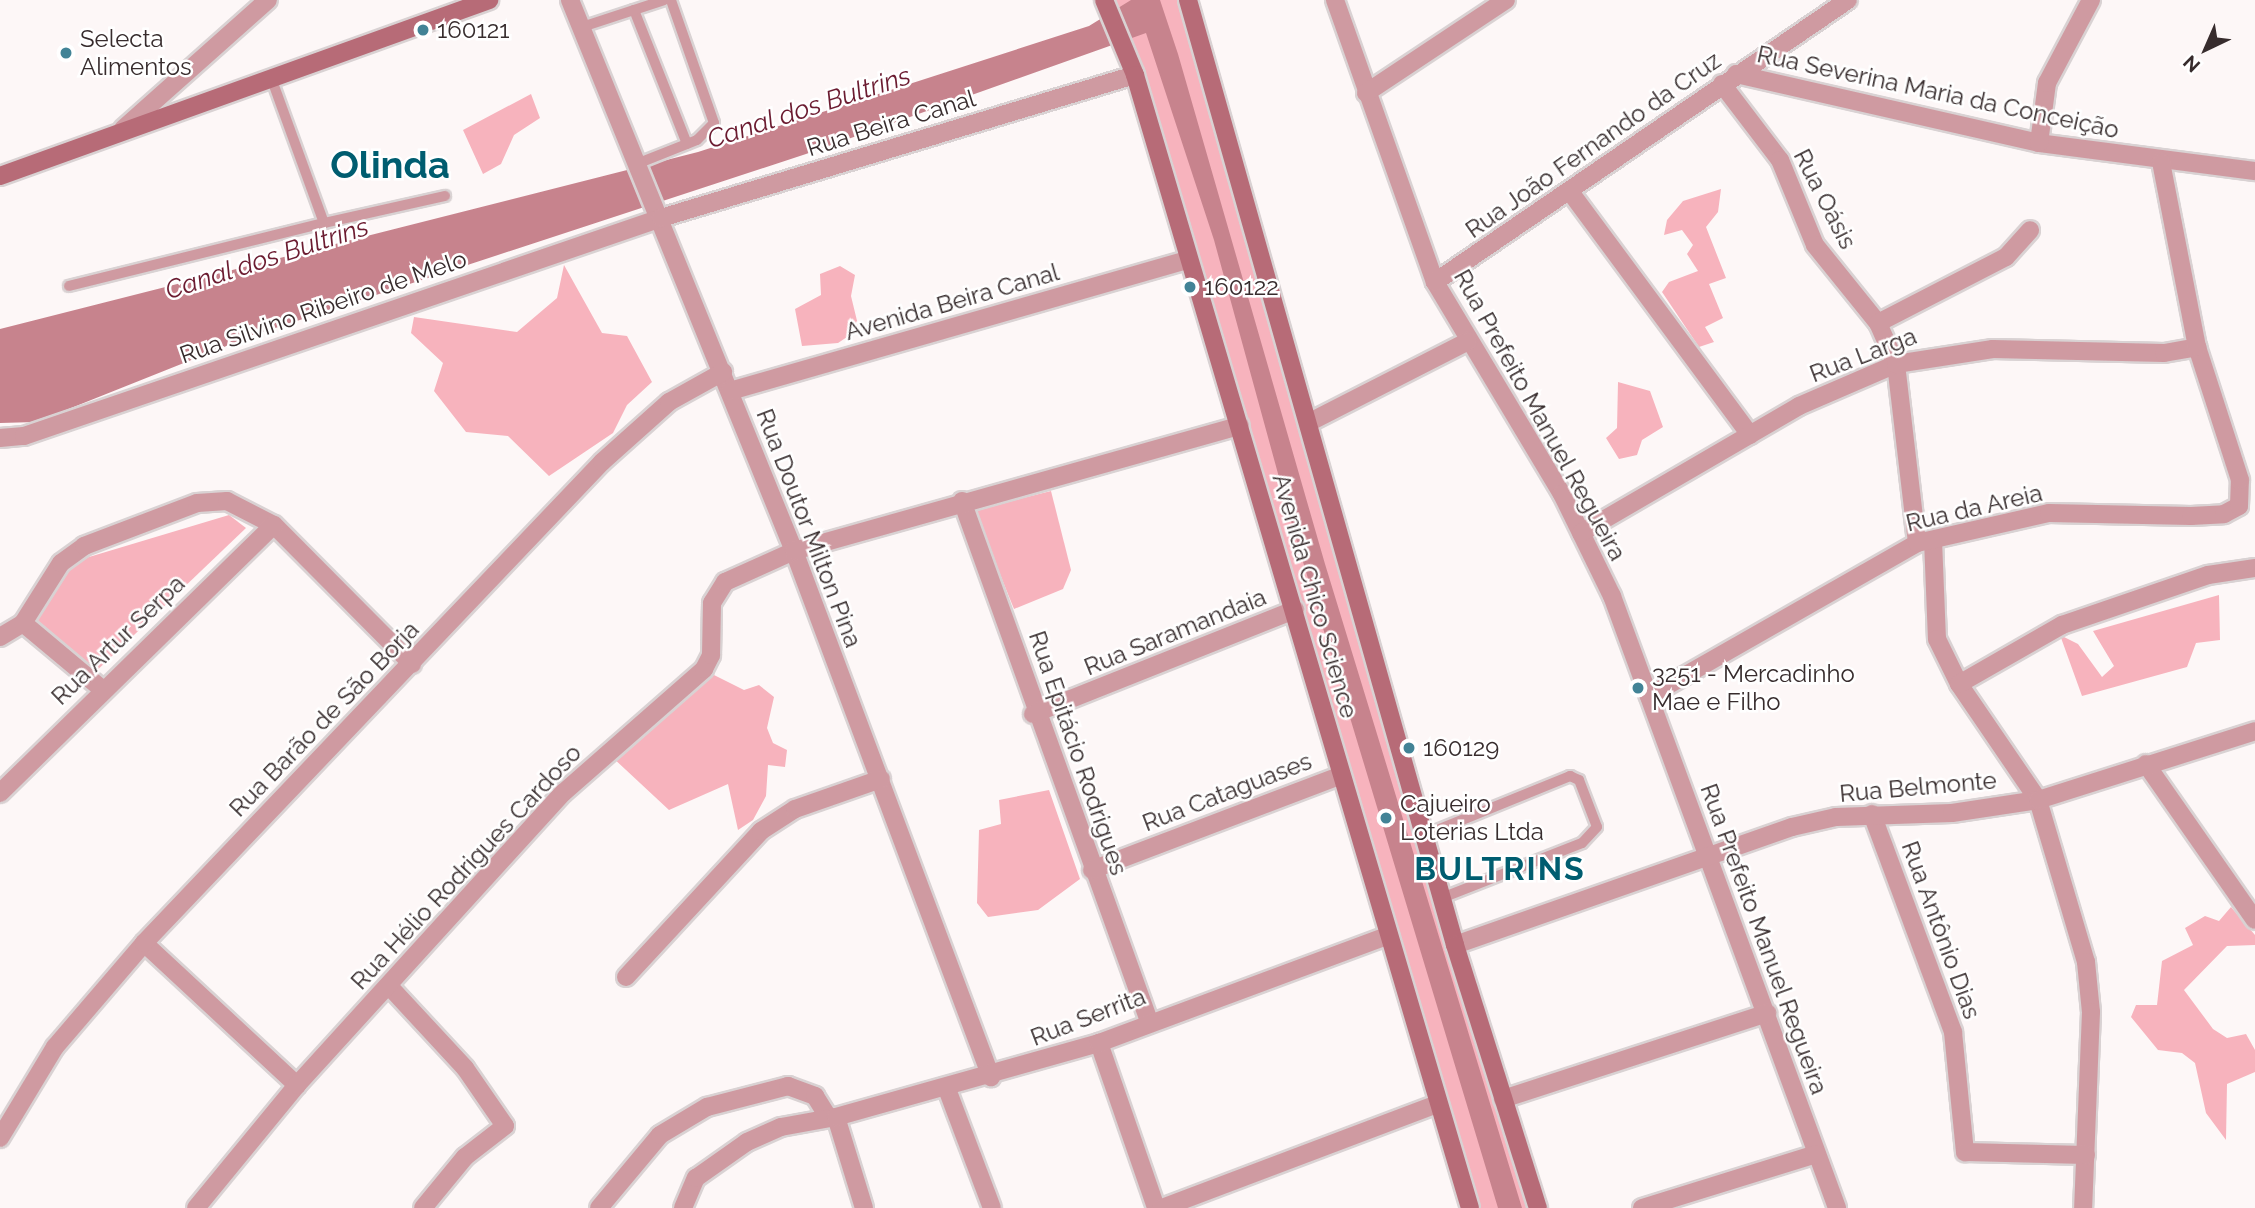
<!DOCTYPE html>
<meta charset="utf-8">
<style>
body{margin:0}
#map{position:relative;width:2255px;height:1208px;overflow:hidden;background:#fdf7f7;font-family:Raleway,sans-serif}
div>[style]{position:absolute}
.green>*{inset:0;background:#f7b3bd}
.water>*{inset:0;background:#c7838d}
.roads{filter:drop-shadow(2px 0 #d9d2d3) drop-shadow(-2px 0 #d9d2d3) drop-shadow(0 2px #d9d2d3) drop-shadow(0 -2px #d9d2d3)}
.lane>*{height:10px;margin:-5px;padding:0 5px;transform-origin:5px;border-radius:5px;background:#cf9aa1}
.street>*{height:18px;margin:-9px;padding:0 9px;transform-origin:9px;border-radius:9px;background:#cf9aa1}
.secondary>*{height:18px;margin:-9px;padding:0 9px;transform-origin:9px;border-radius:9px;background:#b76b77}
.dots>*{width:19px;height:19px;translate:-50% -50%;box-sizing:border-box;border:4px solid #fff;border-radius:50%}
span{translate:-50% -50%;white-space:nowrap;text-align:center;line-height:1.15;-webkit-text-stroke:5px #fff;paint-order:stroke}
.poi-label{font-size:24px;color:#372c2d}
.left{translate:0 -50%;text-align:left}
.street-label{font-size:24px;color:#372c2d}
.water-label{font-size:26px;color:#6b1b30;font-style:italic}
.district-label{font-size:32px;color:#005d70;font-weight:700;letter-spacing:2px}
.town-label{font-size:38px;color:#005d70;font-weight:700}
.north{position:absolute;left:2171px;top:14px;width:70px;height:70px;-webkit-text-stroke:5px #fff;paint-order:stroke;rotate:224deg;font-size:19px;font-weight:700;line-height:28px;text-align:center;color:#372c2d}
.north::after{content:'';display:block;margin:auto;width:24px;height:32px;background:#372c2d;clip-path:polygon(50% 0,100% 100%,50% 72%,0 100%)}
</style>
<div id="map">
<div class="green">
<div style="clip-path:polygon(1115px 0,1182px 0,1531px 1208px,1477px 1208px,1258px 455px)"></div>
<div style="clip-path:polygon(531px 94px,540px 118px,514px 135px,501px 164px,483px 174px,463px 130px)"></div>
<div style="clip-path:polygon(1721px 189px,1718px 212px,1706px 227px,1726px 278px,1709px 284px,1723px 318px,1705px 327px,1714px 342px,1699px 347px,1662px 292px,1669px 282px,1698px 271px,1687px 254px,1693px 245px,1682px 230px,1664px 235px,1667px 220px,1683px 201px)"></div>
<div style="clip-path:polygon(564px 265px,602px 333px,627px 336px,652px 382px,627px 405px,613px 433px,549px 476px,508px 436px,466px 432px,434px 391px,443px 363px,411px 333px,414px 317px,517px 332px,557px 298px)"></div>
<div style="clip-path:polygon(840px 266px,855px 275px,851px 296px,859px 329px,838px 343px,802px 346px,795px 309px,821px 295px,820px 274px)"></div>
<div style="clip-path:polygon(1618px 382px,1650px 391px,1663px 427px,1642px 440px,1637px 455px,1619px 459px,1606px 438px,1617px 428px)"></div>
<div style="clip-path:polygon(1051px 491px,1071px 570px,1063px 589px,1014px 609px,974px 510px)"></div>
<div style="clip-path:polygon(229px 515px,246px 528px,89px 678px,31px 615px,69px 563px)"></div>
<div style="clip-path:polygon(2219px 595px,2220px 640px,2196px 643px,2187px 667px,2082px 696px,2060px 635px,2078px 644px,2102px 677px,2114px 666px,2093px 631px)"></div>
<div style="clip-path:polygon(714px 675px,744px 690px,759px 685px,774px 697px,767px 728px,773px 743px,787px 750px,785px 767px,768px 765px,766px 796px,753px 820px,738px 830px,728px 784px,669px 810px,611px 756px)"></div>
<div style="clip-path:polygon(1049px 790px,1080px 879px,1038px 910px,988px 917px,977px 903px,979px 830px,1001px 824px,999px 800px)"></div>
<div style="clip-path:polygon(2231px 907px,2255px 935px,2255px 945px,2227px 946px,2184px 990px,2213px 1029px,2227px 1038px,2246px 1034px,2255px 1050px,2255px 1072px,2227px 1084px,2226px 1140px,2206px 1113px,2195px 1063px,2182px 1053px,2158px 1050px,2131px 1017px,2136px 1005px,2157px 1005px,2162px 961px,2193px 945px,2185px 928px,2205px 916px,2219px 921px)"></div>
</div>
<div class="water">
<div style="clip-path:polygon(1131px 0,1160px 0,1178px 54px,1325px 564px,1522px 1208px,1498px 1208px,1294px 532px,1214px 240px,1146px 33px,806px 154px,254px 335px,36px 422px,0 423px,0 329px,698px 152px,1089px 26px)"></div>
</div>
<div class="roads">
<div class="lane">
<div style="left:634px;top:10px;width:144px;rotate:68.4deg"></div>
<div style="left:582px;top:27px;width:86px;rotate:-18.2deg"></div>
<div style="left:639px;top:163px;width:62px;rotate:-21.6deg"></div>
<div style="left:697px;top:140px;width:24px;rotate:-45deg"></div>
<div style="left:714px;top:123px;width:130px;rotate:-109.3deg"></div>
<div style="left:324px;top:223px;width:124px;rotate:-12.6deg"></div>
<div style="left:69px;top:286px;width:263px;rotate:-13.9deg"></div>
<div style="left:324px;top:223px;width:155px;rotate:-110deg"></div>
<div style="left:1425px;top:835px;width:157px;rotate:-22.1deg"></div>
<div style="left:1570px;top:776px;width:10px;rotate:24deg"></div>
<div style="left:1579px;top:780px;width:50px;rotate:69deg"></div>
<div style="left:1597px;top:827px;width:22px;rotate:133deg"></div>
<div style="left:1582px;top:843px;width:150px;rotate:158.6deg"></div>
</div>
<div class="street">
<div style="left:570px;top:0;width:595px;rotate:67.88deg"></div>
<div style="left:794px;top:551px;width:562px;rotate:69.47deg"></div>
<div style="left:1335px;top:0;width:299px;rotate:70.5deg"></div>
<div style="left:1435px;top:282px;width:247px;rotate:59.1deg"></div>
<div style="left:1562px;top:494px;width:114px;rotate:63.9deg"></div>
<div style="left:1612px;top:596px;width:652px;rotate:69.81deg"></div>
<div style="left:1736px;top:74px;width:311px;rotate:12.8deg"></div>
<div style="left:2039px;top:143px;width:218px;rotate:7.4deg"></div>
<div style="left:1722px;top:84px;width:96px;rotate:52.7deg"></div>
<div style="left:1780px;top:160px;width:92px;rotate:67.6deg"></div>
<div style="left:1815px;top:245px;width:100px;rotate:51.1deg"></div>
<div style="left:1878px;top:323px;width:45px;rotate:66.3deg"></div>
<div style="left:1896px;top:364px;width:180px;rotate:83.3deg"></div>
<div style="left:1366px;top:93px;width:168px;rotate:-33.6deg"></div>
<div style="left:123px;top:129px;width:194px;rotate:-41.7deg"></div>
<div style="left:2039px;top:143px;width:61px;rotate:-82.4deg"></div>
<div style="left:2047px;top:83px;width:94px;rotate:-62.1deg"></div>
<div style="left:1571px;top:193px;width:301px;rotate:53.5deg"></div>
<div style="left:1435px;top:282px;width:500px;rotate:-34.33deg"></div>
<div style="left:1878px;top:323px;width:144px;rotate:-27.3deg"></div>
<div style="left:2006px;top:257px;width:36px;rotate:-48deg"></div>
<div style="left:730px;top:391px;width:475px;rotate:-16deg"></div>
<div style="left:1312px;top:421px;width:175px;rotate:-27.1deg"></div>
<div style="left:0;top:438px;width:24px;rotate:-5deg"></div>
<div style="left:24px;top:436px;width:673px;rotate:-18.89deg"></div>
<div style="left:661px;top:218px;width:495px;rotate:-16.8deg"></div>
<div style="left:962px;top:501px;width:553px;rotate:70.22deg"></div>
<div style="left:1581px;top:533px;width:252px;rotate:-30.2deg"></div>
<div style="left:1799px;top:406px;width:106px;rotate:-23.4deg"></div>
<div style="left:1896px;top:364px;width:98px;rotate:-8.8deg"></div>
<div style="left:1993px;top:349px;width:171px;rotate:1.3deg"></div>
<div style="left:2164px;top:353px;width:34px;rotate:-10deg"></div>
<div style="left:1933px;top:540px;width:99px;rotate:87.7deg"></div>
<div style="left:1937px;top:639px;width:50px;rotate:63.9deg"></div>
<div style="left:1959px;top:684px;width:140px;rotate:55.7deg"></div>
<div style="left:2038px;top:800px;width:169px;rotate:73.5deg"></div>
<div style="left:2086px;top:962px;width:50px;rotate:84.3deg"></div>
<div style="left:2091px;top:1012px;width:196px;rotate:92.3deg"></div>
<div style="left:23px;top:623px;width:103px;rotate:39.9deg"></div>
<div style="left:0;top:637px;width:27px;rotate:-31deg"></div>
<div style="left:23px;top:623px;width:71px;rotate:-57.7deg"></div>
<div style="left:61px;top:563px;width:29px;rotate:-36deg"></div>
<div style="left:84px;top:546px;width:121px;rotate:-20.8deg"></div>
<div style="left:197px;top:503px;width:30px;rotate:-4deg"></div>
<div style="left:227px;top:501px;width:53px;rotate:27.1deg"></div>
<div style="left:274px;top:525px;width:196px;rotate:45.2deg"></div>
<div style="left:1959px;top:684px;width:119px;rotate:-29.8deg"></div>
<div style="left:2062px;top:625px;width:154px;rotate:-18.9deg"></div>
<div style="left:2208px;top:575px;width:48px;rotate:-8.5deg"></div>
<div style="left:1649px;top:696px;width:309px;rotate:-29.7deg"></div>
<div style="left:1917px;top:543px;width:135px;rotate:-12.8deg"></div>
<div style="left:2049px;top:513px;width:142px;rotate:1.2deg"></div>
<div style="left:2191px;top:516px;width:33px;rotate:-3deg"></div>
<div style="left:2224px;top:514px;width:17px;rotate:-28deg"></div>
<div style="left:2239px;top:506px;width:26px;rotate:-88deg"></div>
<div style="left:2240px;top:480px;width:140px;rotate:-107.9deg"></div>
<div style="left:2197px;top:347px;width:188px;rotate:-101deg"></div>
<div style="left:1033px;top:714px;width:282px;rotate:-21.7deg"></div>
<div style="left:2146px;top:764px;width:190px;rotate:55.1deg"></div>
<div style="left:0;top:793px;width:383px;rotate:-44.4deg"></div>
<div style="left:1872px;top:814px;width:233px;rotate:69.6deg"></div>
<div style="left:1953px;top:1032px;width:121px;rotate:84.3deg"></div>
<div style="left:1965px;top:1152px;width:121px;rotate:1.4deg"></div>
<div style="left:1092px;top:870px;width:265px;rotate:-20.8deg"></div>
<div style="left:144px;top:943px;width:209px;rotate:42.9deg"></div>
<div style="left:1455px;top:945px;width:357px;rotate:-19.3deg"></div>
<div style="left:1792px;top:827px;width:45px;rotate:-12.8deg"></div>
<div style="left:1836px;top:817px;width:116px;rotate:-2deg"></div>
<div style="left:1952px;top:813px;width:87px;rotate:-8.6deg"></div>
<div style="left:2038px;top:800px;width:228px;rotate:-17.6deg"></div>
<div style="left:626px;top:977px;width:199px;rotate:-47.2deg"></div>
<div style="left:761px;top:831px;width:40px;rotate:-32.9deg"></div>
<div style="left:795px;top:809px;width:91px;rotate:-19.2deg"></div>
<div style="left:389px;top:986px;width:112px;rotate:47.2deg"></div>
<div style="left:465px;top:1068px;width:70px;rotate:55.4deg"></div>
<div style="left:505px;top:1126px;width:51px;rotate:142.2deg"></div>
<div style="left:465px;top:1157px;width:66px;rotate:129.5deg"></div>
<div style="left:1099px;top:1043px;width:175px;rotate:70.9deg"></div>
<div style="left:947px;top:1089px;width:127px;rotate:69.3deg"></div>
<div style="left:1503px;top:1099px;width:278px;rotate:-18deg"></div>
<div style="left:0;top:1138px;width:106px;rotate:-58.9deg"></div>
<div style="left:55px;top:1047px;width:137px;rotate:-49.4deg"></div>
<div style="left:144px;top:943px;width:664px;rotate:-46.4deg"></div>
<div style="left:602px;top:462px;width:90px;rotate:-41.8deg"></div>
<div style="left:669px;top:402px;width:62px;rotate:-29.1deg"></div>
<div style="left:196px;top:1208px;width:159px;rotate:-50.6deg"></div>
<div style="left:297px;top:1085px;width:395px;rotate:-47.7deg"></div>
<div style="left:563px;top:793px;width:188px;rotate:-41.3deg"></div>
<div style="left:704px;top:669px;width:16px;rotate:-63deg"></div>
<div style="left:711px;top:655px;width:52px;rotate:-88.9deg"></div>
<div style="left:712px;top:603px;width:25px;rotate:-58deg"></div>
<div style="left:725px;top:582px;width:76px;rotate:-24.2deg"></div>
<div style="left:794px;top:551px;width:463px;rotate:-15.7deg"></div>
<div style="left:599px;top:1208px;width:95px;rotate:-50.1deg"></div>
<div style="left:660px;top:1135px;width:55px;rotate:-30.8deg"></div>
<div style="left:707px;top:1107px;width:84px;rotate:-14.5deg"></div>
<div style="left:788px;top:1086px;width:29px;rotate:20deg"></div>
<div style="left:815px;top:1096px;width:25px;rotate:58deg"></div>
<div style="left:683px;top:1208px;width:33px;rotate:-67deg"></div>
<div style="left:696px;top:1178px;width:62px;rotate:-35.2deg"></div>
<div style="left:747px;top:1142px;width:37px;rotate:-24deg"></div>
<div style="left:781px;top:1127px;width:56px;rotate:-10.3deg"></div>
<div style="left:864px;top:1208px;width:95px;rotate:-107.1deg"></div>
<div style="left:836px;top:1117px;width:273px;rotate:-15.7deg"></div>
<div style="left:1099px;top:1043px;width:307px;rotate:-20.4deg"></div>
<div style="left:1162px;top:1208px;width:294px;rotate:-20.7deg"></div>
<div style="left:1642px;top:1208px;width:182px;rotate:-17.2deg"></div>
</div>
<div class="secondary">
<div style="left:1104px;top:0;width:81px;rotate:67.5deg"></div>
<div style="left:1135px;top:75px;width:1181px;rotate:73.53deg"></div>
<div style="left:1188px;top:0;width:982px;rotate:74.22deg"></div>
<div style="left:1455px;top:945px;width:276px;rotate:72.5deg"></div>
<div style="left:0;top:176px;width:520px;rotate:-19.79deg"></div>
</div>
</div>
<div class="dots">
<div style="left:423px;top:30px;background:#428396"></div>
<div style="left:66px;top:53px;background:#428396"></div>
<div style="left:1190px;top:287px;background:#428396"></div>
<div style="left:1638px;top:688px;background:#428396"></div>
<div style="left:1409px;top:748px;background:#428396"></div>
<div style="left:1386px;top:818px;background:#428396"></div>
</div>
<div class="poi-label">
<span class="left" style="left:437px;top:30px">160121</span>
<span class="left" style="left:80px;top:53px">Selecta<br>Alimentos</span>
<span class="left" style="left:1204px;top:287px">160122</span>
<span class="left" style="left:1652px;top:688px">3251 - Mercadinho<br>Mae e Filho</span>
<span class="left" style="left:1423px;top:748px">160129</span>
<span class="left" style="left:1400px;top:818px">Cajueiro<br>Loterias Ltda</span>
</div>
<div class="street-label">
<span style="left:1938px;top:92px;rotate:12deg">Rua Severina Maria da Conceição</span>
<span style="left:891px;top:123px;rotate:-17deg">Rua Beira Canal</span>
<span style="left:1593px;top:145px;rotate:-35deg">Rua João Fernando da Cruz</span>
<span style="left:1825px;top:199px;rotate:63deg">Rua Oásis</span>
<span style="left:952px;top:302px;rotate:-16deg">Avenida Beira Canal</span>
<span style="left:323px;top:307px;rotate:-19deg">Rua Silvino Ribeiro de Melo</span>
<span style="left:1863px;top:355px;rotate:-21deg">Rua Larga</span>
<span style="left:1540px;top:415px;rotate:61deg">Rua Prefeito Manuel Regueira</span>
<span style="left:1974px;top:508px;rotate:-13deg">Rua da Areia</span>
<span style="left:809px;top:528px;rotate:69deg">Rua Doutor Milton Pina</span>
<span style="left:1315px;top:596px;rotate:74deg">Avenida Chico Science</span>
<span style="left:1175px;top:632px;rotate:-22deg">Rua Saramandaia</span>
<span style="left:118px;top:640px;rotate:-44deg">Rua Artur Serpa</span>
<span style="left:324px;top:719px;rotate:-46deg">Rua Barão de São Borja</span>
<span style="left:1078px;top:753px;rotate:71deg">Rua Epitácio Rodrigues</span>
<span style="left:1918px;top:787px;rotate:-5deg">Rua Belmonte</span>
<span style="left:1227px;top:792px;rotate:-21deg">Rua Cataguases</span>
<span style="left:466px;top:867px;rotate:-47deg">Rua Hélio Rodrigues Cardoso</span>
<span style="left:1941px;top:930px;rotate:70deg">Rua Antônio Dias</span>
<span style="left:1764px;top:939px;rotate:70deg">Rua Prefeito Manuel Regueira</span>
<span style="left:1088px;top:1017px;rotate:-21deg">Rua Serrita</span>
</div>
<div class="water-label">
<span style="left:809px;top:108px;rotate:-18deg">Canal dos Bultrins</span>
<span style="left:267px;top:259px;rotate:-18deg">Canal dos Bultrins</span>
</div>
<div class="district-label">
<span style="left:1500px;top:869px">BULTRINS</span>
</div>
<div class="town-label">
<span style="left:390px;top:165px">Olinda</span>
</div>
<div class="north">N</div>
</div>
